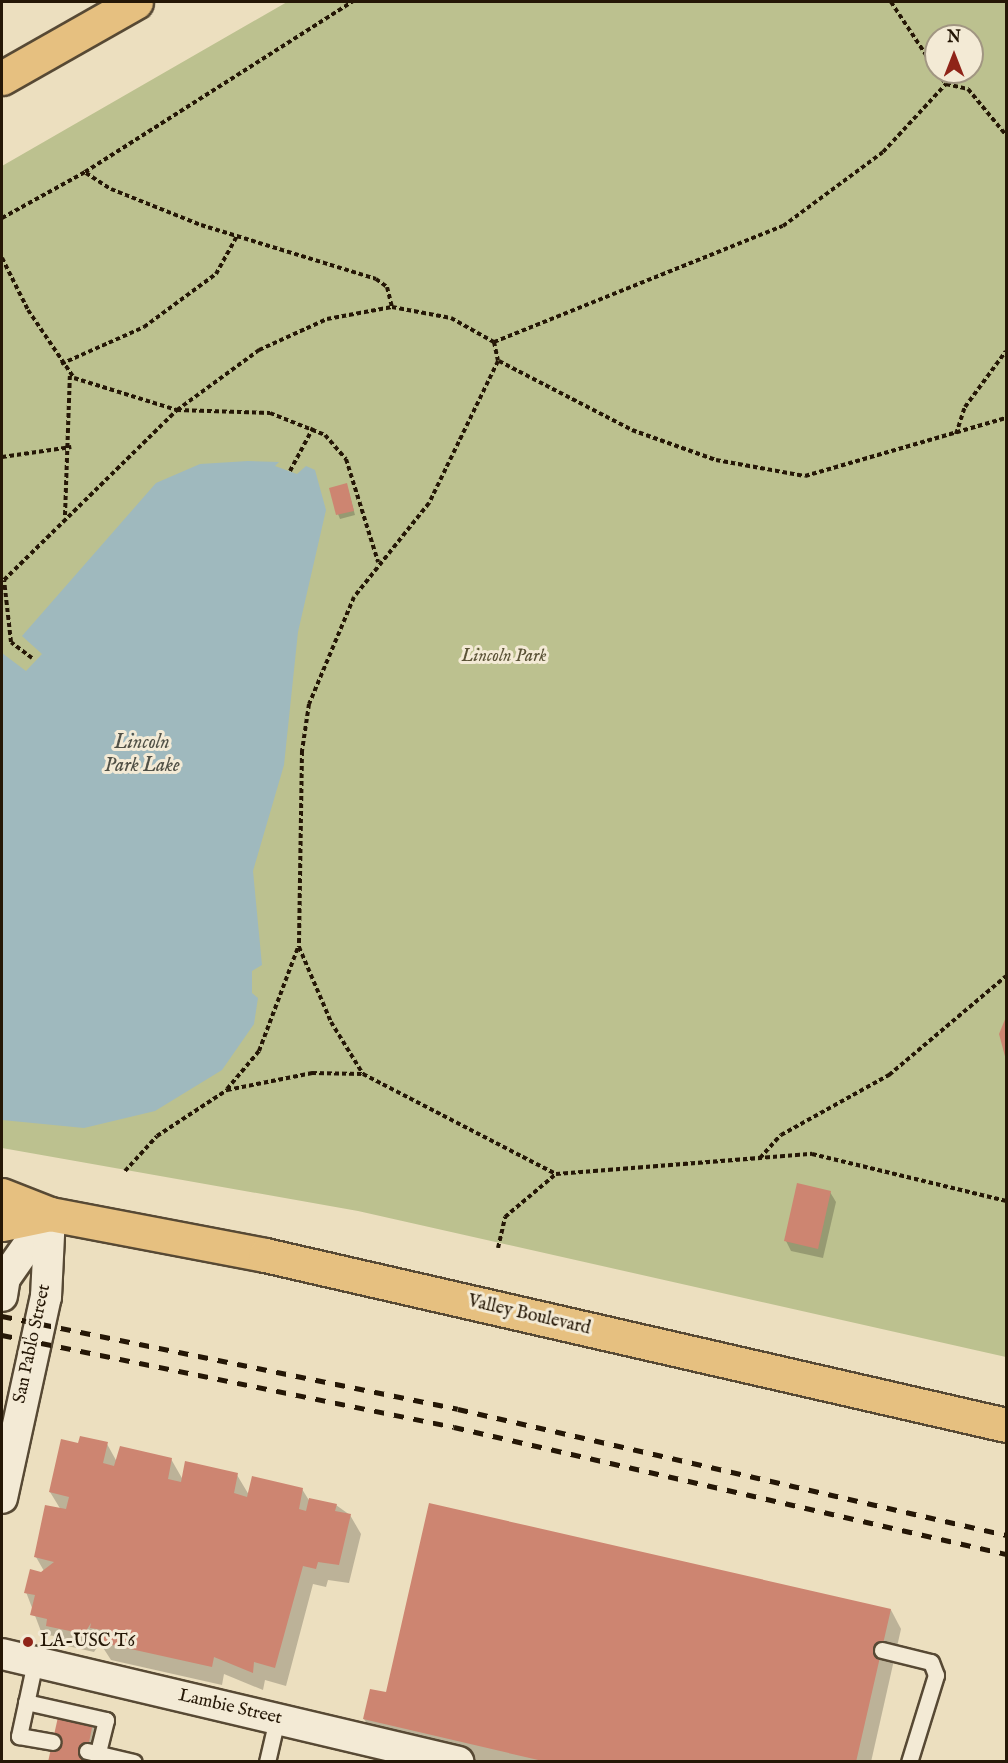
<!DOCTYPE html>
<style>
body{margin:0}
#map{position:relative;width:1008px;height:1763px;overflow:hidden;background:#ecdfbf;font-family:"IM FELL English",serif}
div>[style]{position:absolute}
.green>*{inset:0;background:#bcc18f}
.water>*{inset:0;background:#9fb9be}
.shadow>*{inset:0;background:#0003}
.building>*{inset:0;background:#cd8571}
.path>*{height:4px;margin-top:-2px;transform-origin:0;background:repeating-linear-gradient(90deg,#251706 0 4.5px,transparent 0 7.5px)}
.roads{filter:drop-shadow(2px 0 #574934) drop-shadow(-2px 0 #574934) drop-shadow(0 2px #574934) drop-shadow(0 -2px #574934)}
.service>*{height:15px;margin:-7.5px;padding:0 7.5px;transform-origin:7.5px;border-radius:7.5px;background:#f3ead5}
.minor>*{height:30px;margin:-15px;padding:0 15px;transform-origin:15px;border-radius:15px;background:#f3ead5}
.primary>*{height:33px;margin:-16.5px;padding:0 16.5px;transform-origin:16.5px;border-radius:16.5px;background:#e6c080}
.rail>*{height:4.5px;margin-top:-2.25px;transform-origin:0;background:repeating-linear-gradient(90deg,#251706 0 10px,transparent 0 20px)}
.dots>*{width:16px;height:16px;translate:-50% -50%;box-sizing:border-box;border:3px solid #f3ead5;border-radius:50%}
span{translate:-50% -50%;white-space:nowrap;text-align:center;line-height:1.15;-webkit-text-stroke:6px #f3ead5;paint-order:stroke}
.park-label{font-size:18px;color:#5a5236;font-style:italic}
.street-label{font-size:18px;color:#251706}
.poi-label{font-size:18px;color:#251706}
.left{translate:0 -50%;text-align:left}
.water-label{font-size:20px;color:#505046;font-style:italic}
.frame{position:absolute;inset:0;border:3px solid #251706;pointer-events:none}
.north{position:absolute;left:924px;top:24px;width:60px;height:60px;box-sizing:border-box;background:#f3ead5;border:2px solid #a19682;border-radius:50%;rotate:0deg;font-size:16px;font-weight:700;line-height:24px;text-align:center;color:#251706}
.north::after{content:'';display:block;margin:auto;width:21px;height:27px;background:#8f2418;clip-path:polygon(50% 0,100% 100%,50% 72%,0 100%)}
</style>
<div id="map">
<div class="green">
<div style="clip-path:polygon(evenodd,287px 2px,1006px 2px,1006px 1357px,358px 1211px,2px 1148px,2px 166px,287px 2px,936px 36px,972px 36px,972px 72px,936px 72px,936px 36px)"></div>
</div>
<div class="water">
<div style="clip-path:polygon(248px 461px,279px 462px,275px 466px,297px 474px,306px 466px,315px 470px,326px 510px,298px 632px,284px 765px,253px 871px,262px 965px,252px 971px,252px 993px,258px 998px,254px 1024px,222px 1070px,155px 1111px,84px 1128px,2px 1120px,2px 653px,26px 671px,42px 654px,22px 636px,156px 483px,200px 464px)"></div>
</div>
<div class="shadow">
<div style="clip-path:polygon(348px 489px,355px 515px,340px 519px,338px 514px)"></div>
<div style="clip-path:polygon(1006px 1021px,1006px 1059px,1000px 1034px)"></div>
<div style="clip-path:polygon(830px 1192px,836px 1202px,823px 1258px,791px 1251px,786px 1241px)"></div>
<div style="clip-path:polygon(107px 1444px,117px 1462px,171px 1459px,183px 1480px,237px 1475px,249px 1495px,302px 1489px,310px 1502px,336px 1505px,350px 1515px,361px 1534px,349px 1583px,328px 1580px,326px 1587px,313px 1584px,286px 1686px,265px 1680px,263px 1690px,224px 1674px,222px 1685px,111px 1660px,100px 1643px,94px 1652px,59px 1644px,54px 1636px,42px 1634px,26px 1592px,44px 1571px,36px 1557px,61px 1510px,50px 1492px,79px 1445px)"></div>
<div style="clip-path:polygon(891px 1610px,901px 1629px,871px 1762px,479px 1762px,375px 1738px,364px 1719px,387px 1694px)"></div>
<div style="clip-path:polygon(92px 1725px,102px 1743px,99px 1762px,50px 1762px)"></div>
</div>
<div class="building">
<div style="clip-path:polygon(347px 483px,354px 511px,336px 515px,329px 488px)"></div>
<div style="clip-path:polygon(1006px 1017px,1006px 1060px,999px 1034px)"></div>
<div style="clip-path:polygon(797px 1183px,831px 1191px,818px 1249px,784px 1241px)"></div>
<div style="clip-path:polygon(80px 1436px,108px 1442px,103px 1463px,114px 1466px,120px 1446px,172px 1458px,168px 1479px,181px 1482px,185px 1461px,238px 1473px,234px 1493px,247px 1497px,252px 1476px,303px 1488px,299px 1509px,306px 1511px,309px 1498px,337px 1504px,335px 1511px,351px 1514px,339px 1565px,318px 1562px,316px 1569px,303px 1566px,275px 1668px,254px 1662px,253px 1673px,214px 1657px,212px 1667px,99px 1642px,102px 1630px,90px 1628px,91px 1623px,84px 1634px,46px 1626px,47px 1619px,30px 1615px,35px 1595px,24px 1593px,30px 1569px,41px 1572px,54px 1562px,34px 1557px,45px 1505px,66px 1509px,69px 1497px,49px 1492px,61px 1439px,78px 1443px)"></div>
<div style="clip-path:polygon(429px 1503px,891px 1609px,856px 1762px,547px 1762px,363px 1719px,370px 1689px,386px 1692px)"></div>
<div style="clip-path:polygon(58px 1717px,93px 1723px,85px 1762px,48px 1762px)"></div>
</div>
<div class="path">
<div style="left:891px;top:2px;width:82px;rotate:56.5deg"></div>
<div style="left:937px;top:72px;width:15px;rotate:53deg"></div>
<div style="left:946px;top:84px;width:23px;rotate:13deg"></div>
<div style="left:968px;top:89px;width:60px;rotate:50.4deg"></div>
<div style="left:86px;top:173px;width:30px;rotate:33deg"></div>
<div style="left:111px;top:189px;width:97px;rotate:21.8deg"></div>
<div style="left:201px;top:225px;width:183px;rotate:17.1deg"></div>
<div style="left:376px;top:279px;width:14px;rotate:36deg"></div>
<div style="left:387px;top:287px;width:21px;rotate:76deg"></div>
<div style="left:2px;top:218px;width:95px;rotate:-29deg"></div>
<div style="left:85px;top:172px;width:317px;rotate:-32.5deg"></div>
<div style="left:2px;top:258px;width:58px;rotate:63.4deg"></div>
<div style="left:28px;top:310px;width:82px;rotate:55.9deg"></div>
<div style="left:74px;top:378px;width:108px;rotate:17.3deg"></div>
<div style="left:177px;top:410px;width:93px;rotate:1.8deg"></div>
<div style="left:270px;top:413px;width:59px;rotate:21.8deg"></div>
<div style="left:325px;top:435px;width:32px;rotate:49deg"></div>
<div style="left:346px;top:459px;width:108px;rotate:72.7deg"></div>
<div style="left:494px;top:342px;width:311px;rotate:-21.9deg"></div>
<div style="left:783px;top:226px;width:124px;rotate:-36.5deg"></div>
<div style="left:883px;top:152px;width:93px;rotate:-47.2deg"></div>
<div style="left:499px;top:361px;width:150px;rotate:27.4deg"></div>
<div style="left:632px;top:430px;width:89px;rotate:19.7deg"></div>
<div style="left:716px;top:460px;width:90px;rotate:10.2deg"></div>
<div style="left:805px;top:476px;width:209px;rotate:-16.1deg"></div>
<div style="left:61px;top:364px;width:91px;rotate:-24deg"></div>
<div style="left:144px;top:327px;width:89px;rotate:-36.4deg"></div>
<div style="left:216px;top:274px;width:43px;rotate:-61.1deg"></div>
<div style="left:956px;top:434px;width:28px;rotate:-72deg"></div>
<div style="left:965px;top:407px;width:69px;rotate:-53.8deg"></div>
<div style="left:2px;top:457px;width:70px;rotate:-8.2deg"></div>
<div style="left:290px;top:471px;width:49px;rotate:-61.9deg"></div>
<div style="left:65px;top:515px;width:142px;rotate:-88deg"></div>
<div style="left:32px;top:658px;width:26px;rotate:-143deg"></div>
<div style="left:11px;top:642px;width:62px;rotate:-96.4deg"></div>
<div style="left:4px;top:580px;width:243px;rotate:-44.5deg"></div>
<div style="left:177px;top:410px;width:102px;rotate:-36.2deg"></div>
<div style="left:259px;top:350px;width:75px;rotate:-24.5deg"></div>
<div style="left:327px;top:319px;width:66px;rotate:-10.5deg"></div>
<div style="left:392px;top:307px;width:60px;rotate:10.6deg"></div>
<div style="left:451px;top:318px;width:49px;rotate:29.2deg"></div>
<div style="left:494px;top:342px;width:19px;rotate:78deg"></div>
<div style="left:498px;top:361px;width:158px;rotate:115.9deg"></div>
<div style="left:429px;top:503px;width:120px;rotate:128.6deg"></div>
<div style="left:354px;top:597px;width:116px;rotate:112.8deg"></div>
<div style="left:309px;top:704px;width:48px;rotate:98.5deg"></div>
<div style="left:302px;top:751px;width:196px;rotate:90.9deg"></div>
<div style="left:299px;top:947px;width:82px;rotate:66.9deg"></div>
<div style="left:331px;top:1022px;width:61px;rotate:58.4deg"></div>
<div style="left:363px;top:1074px;width:217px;rotate:27.4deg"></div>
<div style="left:227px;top:1089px;width:50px;rotate:-49.9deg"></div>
<div style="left:259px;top:1051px;width:111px;rotate:-69.4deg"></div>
<div style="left:760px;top:1158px;width:31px;rotate:-48deg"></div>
<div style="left:781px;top:1135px;width:124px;rotate:-29.1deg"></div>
<div style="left:889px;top:1075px;width:153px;rotate:-40.2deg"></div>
<div style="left:125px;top:1171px;width:47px;rotate:-47.6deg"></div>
<div style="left:157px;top:1136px;width:84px;rotate:-33.3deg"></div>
<div style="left:227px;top:1090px;width:87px;rotate:-11.3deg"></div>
<div style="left:312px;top:1073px;width:50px;rotate:1.1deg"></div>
<div style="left:498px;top:1248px;width:32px;rotate:-77deg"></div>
<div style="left:505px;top:1217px;width:67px;rotate:-40.1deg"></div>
<div style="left:556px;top:1174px;width:257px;rotate:-4.5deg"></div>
<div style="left:812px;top:1154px;width:200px;rotate:13.6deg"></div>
</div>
<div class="roads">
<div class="service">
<div style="left:882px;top:1650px;width:50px;rotate:13.8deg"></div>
<div style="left:931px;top:1662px;width:14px;rotate:69deg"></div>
<div style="left:936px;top:1675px;width:91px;rotate:107.2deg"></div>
<div style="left:35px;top:1662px;width:76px;rotate:102.2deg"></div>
<div style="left:19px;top:1736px;width:34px;rotate:10deg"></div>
<div style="left:26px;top:1702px;width:82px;rotate:12.7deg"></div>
<div style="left:106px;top:1720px;width:34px;rotate:104deg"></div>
<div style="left:87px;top:1751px;width:48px;rotate:13.2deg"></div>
<div style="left:267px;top:1762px;width:44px;rotate:-76.9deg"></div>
</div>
<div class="minor">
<div style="left:2px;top:1296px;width:18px;rotate:-81deg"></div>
<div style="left:5px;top:1278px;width:78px;rotate:-54.9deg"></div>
<div style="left:2px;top:1498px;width:206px;rotate:-77.7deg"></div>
<div style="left:46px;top:1297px;width:83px;rotate:-87.2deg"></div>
<div style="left:2px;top:1654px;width:469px;rotate:13.3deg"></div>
</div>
<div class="primary">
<div style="left:2px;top:78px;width:154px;rotate:-29.6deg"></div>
<div style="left:2px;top:1195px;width:52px;rotate:21.6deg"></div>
<div style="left:50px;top:1214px;width:219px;rotate:10.8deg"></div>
<div style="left:265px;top:1255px;width:760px;rotate:12.92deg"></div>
<div style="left:2px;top:1224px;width:49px;rotate:-11.8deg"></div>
</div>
</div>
<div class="rail">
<div style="left:2px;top:1316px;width:465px;rotate:11.5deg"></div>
<div style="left:458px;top:1409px;width:562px;rotate:12.95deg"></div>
<div style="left:2px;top:1335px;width:461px;rotate:11.5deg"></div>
<div style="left:454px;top:1427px;width:566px;rotate:12.96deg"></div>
</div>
<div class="dots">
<div style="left:28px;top:1642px;background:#8f2418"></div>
</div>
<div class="park-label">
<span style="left:504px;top:657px">Lincoln Park</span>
</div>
<div class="street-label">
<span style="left:529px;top:1316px;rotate:13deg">Valley Boulevard</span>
<span style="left:33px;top:1344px;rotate:-78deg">San Pablo Street</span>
<span style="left:230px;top:1708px;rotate:13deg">Lambie Street</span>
</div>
<div class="poi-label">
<span class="left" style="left:40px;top:1642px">LA-USC T6</span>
</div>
<div class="water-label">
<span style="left:142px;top:754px">Lincoln<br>Park Lake</span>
</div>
<div class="frame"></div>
<div class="north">N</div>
</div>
